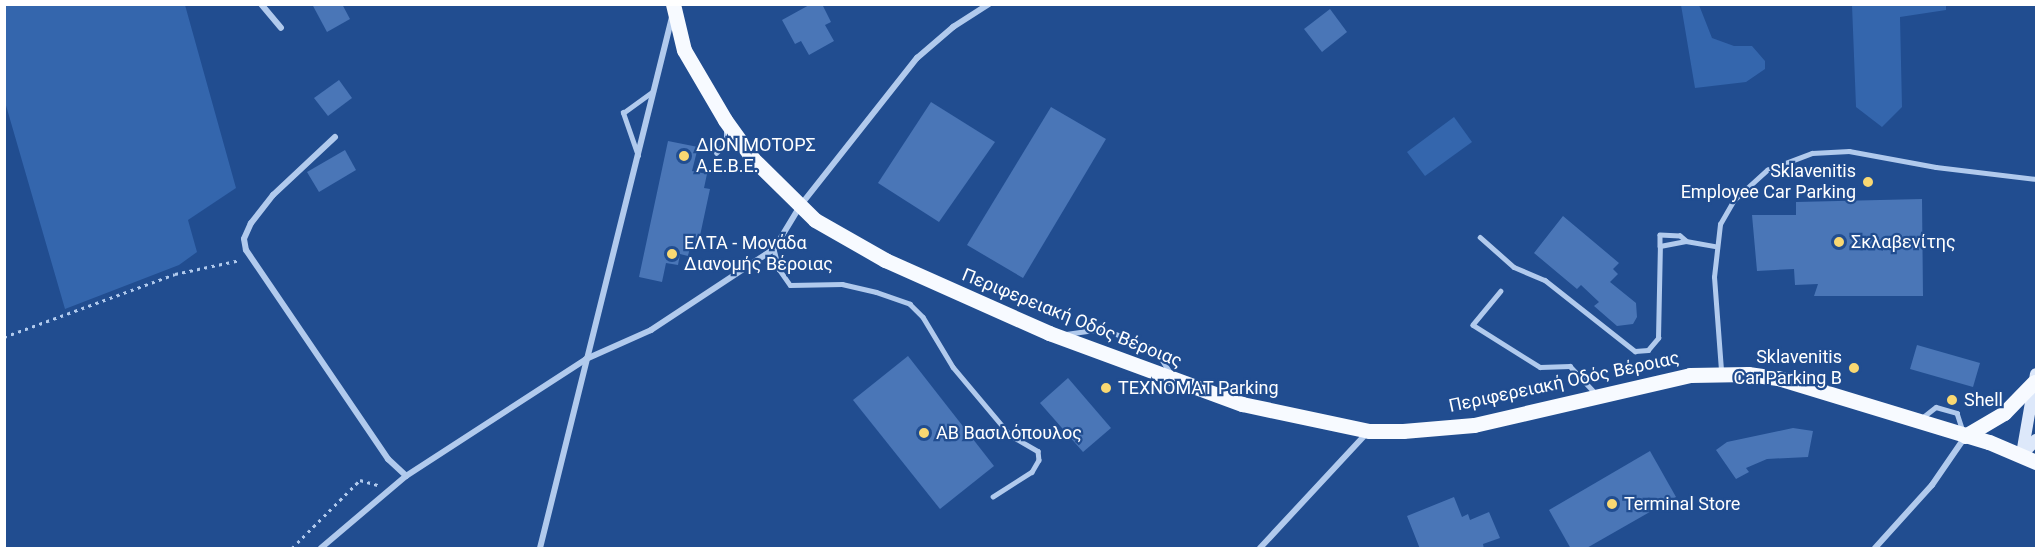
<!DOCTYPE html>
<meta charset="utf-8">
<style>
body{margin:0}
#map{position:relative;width:2041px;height:553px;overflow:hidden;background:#214d90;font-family:Roboto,sans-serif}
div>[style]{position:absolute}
.green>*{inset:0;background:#3466ad}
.building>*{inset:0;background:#4a76b7}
.path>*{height:3px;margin-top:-1.5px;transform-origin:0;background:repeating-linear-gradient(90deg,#b1caed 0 3px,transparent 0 7.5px)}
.service>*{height:4.5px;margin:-2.25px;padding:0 2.25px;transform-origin:2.25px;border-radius:2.25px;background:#b1caed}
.minor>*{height:6px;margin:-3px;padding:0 3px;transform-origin:3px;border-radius:3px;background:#b1caed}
.secondary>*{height:12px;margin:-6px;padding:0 6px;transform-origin:6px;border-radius:6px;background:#dde8fa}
.primary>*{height:15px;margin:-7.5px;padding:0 7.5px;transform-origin:7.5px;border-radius:7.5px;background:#f7faff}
.dots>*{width:16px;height:16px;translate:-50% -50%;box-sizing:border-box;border:3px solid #214d90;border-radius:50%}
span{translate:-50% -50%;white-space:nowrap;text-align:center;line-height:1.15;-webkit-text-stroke:4.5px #214d90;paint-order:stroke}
.poi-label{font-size:18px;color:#fff}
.left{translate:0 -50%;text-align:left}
.right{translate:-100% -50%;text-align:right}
.street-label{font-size:18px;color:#fff}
.frame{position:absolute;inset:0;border:6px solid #fff;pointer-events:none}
</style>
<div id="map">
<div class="green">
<div style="clip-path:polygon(5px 4px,185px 5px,236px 188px,188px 220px,197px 252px,179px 265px,65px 309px,5px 102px)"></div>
<div style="clip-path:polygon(1681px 5px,1699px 5px,1712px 38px,1734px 46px,1752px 46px,1765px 61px,1765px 69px,1746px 82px,1695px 88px)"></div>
<div style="clip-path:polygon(1852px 5px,1946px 5px,1946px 10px,1900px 17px,1902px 107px,1882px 127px,1856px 107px)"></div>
<div style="clip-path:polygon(1454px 117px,1472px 142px,1425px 176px,1407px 152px)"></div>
</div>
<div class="building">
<div style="clip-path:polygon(312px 4px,342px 4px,350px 19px,327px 32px)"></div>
<div style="clip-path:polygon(811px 4px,822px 4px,831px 22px,825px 25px,834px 41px,809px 55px,801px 41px,795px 44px,782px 20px)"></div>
<div style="clip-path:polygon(1330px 9px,1347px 32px,1322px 52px,1304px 29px)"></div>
<div style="clip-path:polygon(339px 80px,352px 98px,328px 116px,314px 98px)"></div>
<div style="clip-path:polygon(931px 102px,995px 142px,939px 222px,878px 183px)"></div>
<div style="clip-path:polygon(1051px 107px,1106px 139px,1023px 278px,967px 245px)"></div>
<div style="clip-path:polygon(668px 141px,698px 147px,692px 171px,707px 174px,704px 188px,710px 189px,698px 245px,691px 243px,688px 256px,680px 254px,678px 265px,666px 263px,662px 282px,639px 277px)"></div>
<div style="clip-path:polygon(345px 150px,356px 170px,319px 192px,307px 172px)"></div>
<div style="clip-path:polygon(1922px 199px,1923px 296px,1814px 296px,1818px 284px,1795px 285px,1794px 269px,1757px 271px,1752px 215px,1796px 215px,1796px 202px)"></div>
<div style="clip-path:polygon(1563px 216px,1619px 263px,1613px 269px,1618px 274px,1610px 282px,1636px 303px,1637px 317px,1633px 324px,1617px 326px,1594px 306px,1599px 302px,1581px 285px,1577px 289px,1534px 253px)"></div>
<div style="clip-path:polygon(1917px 345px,1980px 363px,1973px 387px,1910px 369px)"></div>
<div style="clip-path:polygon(908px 356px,994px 466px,940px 509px,853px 400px)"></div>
<div style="clip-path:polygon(1068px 378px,1111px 428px,1083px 452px,1040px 403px)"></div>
<div style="clip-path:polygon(1793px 428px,1813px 431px,1808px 457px,1767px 459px,1746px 468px,1749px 472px,1736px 479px,1716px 450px,1727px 442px)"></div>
<div style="clip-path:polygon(1650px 451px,1676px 497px,1585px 549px,1571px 549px,1549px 510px)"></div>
<div style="clip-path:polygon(1454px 497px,1462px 517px,1468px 514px,1470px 520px,1489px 512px,1500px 538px,1483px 544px,1484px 549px,1420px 549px,1407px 516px)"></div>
</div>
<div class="path">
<div style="left:4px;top:337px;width:182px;rotate:-20.2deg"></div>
<div style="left:175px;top:274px;width:67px;rotate:-12deg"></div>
<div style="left:292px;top:548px;width:96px;rotate:-45deg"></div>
<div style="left:360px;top:480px;width:22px;rotate:16deg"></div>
</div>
<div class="service">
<div style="left:716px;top:153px;width:14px;rotate:-45deg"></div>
<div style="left:726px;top:143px;width:13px;rotate:-90deg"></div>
<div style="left:638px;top:156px;width:46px;rotate:-109.2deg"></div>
<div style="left:623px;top:113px;width:37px;rotate:-36deg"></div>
<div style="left:1480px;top:237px;width:45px;rotate:41.4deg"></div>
<div style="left:1514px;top:267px;width:34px;rotate:23deg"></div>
<div style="left:1545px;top:280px;width:115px;rotate:38.3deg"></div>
<div style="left:1635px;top:351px;width:13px;rotate:-4deg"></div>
<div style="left:1648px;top:350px;width:16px;rotate:-50deg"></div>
<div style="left:1658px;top:338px;width:92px;rotate:-88.8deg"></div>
<div style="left:1686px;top:241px;width:8px;rotate:-140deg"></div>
<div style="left:1680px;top:236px;width:20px;rotate:-177deg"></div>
<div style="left:1660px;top:235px;width:11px;rotate:90deg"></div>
<div style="left:1660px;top:246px;width:26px;rotate:-11deg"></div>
<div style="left:1686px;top:241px;width:29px;rotate:10deg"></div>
<div style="left:774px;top:249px;width:21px;rotate:76deg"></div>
<div style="left:779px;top:269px;width:19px;rotate:55deg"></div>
<div style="left:790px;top:285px;width:52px;rotate:-1.1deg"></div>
<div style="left:842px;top:284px;width:35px;rotate:13deg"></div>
<div style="left:876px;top:292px;width:36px;rotate:19deg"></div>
<div style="left:910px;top:304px;width:18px;rotate:45deg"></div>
<div style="left:923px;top:317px;width:58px;rotate:59deg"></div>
<div style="left:953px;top:367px;width:89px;rotate:50deg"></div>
<div style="left:1010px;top:435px;width:32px;rotate:30deg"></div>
<div style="left:1038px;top:451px;width:9px;rotate:84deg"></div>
<div style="left:1039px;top:460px;width:14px;rotate:120deg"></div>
<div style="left:1032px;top:472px;width:46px;rotate:147.3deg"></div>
<div style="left:1501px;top:291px;width:44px;rotate:129.5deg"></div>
<div style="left:1473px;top:325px;width:79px;rotate:32.1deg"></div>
<div style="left:1540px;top:367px;width:30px;rotate:-2deg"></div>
<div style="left:1570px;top:366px;width:38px;rotate:47deg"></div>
<div style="left:1066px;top:334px;width:37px;rotate:-8deg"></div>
<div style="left:1103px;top:329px;width:56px;rotate:21deg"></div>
<div style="left:1155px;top:349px;width:27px;rotate:57deg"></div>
<div style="left:1721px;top:370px;width:93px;rotate:-94.3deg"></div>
<div style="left:1714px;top:277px;width:53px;rotate:-83.5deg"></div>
<div style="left:1720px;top:224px;width:28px;rotate:-60deg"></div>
<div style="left:1734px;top:200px;width:45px;rotate:-42.3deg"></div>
<div style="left:1767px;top:170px;width:48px;rotate:-20.7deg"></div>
<div style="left:1812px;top:153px;width:37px;rotate:-3deg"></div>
<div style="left:1849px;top:151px;width:88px;rotate:10.4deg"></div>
<div style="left:1936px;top:167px;width:101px;rotate:6.8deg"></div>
<div style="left:1923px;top:417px;width:16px;rotate:-38deg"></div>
<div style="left:1936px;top:407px;width:22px;rotate:16deg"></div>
<div style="left:1957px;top:413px;width:19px;rotate:72deg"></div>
</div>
<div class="minor">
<div style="left:261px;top:4px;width:31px;rotate:50deg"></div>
<div style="left:335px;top:137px;width:85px;rotate:136.9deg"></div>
<div style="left:273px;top:195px;width:36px;rotate:128deg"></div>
<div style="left:251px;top:223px;width:17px;rotate:114deg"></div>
<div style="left:244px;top:239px;width:11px;rotate:80deg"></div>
<div style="left:246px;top:250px;width:253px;rotate:55.8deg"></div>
<div style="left:388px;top:459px;width:25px;rotate:43deg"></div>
<div style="left:321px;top:548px;width:111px;rotate:-40.3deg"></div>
<div style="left:406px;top:476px;width:215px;rotate:-33deg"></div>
<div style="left:586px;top:359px;width:71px;rotate:-24deg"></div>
<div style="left:651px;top:330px;width:147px;rotate:-33.4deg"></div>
<div style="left:774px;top:249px;width:50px;rotate:-58.8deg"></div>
<div style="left:800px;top:206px;width:189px;rotate:-51.7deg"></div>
<div style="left:917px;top:58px;width:48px;rotate:-40.7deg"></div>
<div style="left:953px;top:27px;width:43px;rotate:-32.6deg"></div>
<div style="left:540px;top:548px;width:547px;rotate:-76.04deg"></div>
<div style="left:1260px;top:548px;width:157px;rotate:-47.1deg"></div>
<div style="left:1875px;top:548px;width:85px;rotate:-47.9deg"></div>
<div style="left:1932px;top:485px;width:58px;rotate:-55.5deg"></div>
</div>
<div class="secondary">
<div style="left:2022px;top:454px;width:81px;rotate:-80.1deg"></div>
<div style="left:2022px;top:454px;width:20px;rotate:-45deg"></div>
</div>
<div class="primary">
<div style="left:673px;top:4px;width:47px;rotate:76.6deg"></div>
<div style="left:684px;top:50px;width:81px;rotate:59.6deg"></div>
<div style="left:725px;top:120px;width:48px;rotate:54.3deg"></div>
<div style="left:753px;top:159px;width:87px;rotate:44.5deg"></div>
<div style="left:815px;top:220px;width:81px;rotate:29.7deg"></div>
<div style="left:885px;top:260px;width:180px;rotate:24deg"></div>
<div style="left:1049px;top:333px;width:206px;rotate:20.2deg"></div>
<div style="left:1242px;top:404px;width:130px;rotate:12deg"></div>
<div style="left:1369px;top:431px;width:34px"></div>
<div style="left:1403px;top:431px;width:71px;rotate:-4.8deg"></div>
<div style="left:1474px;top:425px;width:222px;rotate:-13deg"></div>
<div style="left:1690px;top:375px;width:58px;rotate:-1deg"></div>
<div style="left:1748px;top:374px;width:30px;rotate:8deg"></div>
<div style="left:1778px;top:378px;width:220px;rotate:16.9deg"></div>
<div style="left:1989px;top:442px;width:51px;rotate:23.1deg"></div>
<div style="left:1965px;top:436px;width:45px;rotate:-30.5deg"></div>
<div style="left:2004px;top:413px;width:43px;rotate:-45.9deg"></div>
</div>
<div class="dots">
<div style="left:684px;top:156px;background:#f9d872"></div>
<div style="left:1868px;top:182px;background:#f9d872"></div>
<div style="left:1839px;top:242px;background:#f9d872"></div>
<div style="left:672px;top:254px;background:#f9d872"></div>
<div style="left:1854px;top:368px;background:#f9d872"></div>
<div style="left:1106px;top:388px;background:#f9d872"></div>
<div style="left:1952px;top:400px;background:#f9d872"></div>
<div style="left:924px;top:433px;background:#f9d872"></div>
<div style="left:1612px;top:504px;background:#f9d872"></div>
</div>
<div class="poi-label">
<span class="left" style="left:696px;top:156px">ΔΙΟΝ ΜΟΤΟΡΣ<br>Α.Ε.Β.Ε.</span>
<span class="right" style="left:1856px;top:182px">Sklavenitis<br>Employee Car Parking</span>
<span class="left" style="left:1851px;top:242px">Σκλαβενίτης</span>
<span class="left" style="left:684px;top:254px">ΕΛΤΑ - Μονάδα<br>Διανομής Βέροιας</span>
<span class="right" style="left:1842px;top:368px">Sklavenitis<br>Car Parking B</span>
<span class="left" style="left:1118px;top:388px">ΤΕΧΝΟΜΑΤ Parking</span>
<span class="left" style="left:1964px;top:400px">Shell</span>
<span class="left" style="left:936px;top:433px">ΑΒ Βασιλόπουλος</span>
<span class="left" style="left:1624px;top:504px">Terminal Store</span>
</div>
<div class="street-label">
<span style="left:1072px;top:318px;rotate:22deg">Περιφερειακή Οδός Βέροιας</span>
<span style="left:1564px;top:382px;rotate:-12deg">Περιφερειακή Οδός Βέροιας</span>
</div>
<div class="frame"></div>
</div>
